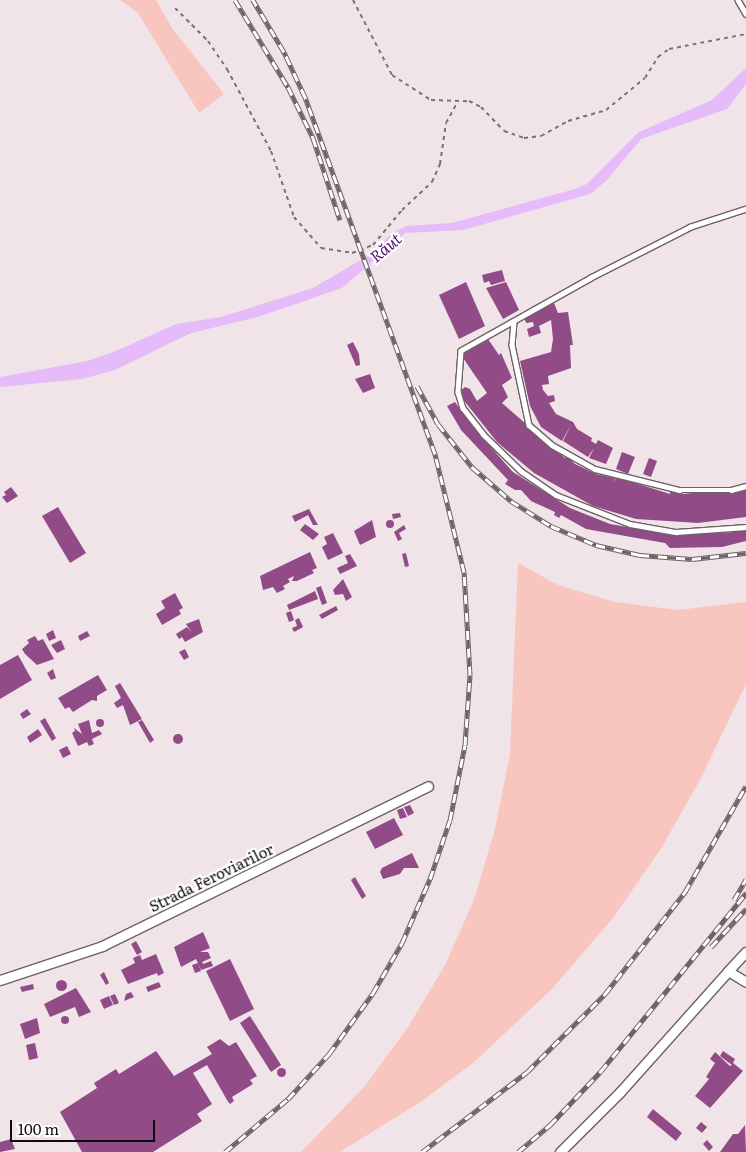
<!DOCTYPE html>
<meta charset="utf-8">
<style>
body{margin:0}
#map{position:relative;width:746px;height:1152px;overflow:hidden;background:#f1e4e9;font-family:Literata,serif}
div>[style]{position:absolute}
.green>*{inset:0;background:#f9c5bf}
.water>*{inset:0;background:#e5bbfa}
.building>*{inset:0;background:#914c88}
.round{border-radius:50%}
.path>*{height:2px;margin-top:-1px;transform-origin:0;background:repeating-linear-gradient(90deg,#7b7275 0 4px,transparent 0 8px)}
.roads{filter:drop-shadow(1px 0 #6d6166) drop-shadow(-1px 0 #6d6166) drop-shadow(0 1px #6d6166) drop-shadow(0 -1px #6d6166)}
.service>*{height:4.5px;margin:-2.25px;padding:0 2.25px;transform-origin:2.25px;border-radius:2.25px;background:#fff}
.minor>*{height:9px;margin:-4.5px;padding:0 4.5px;transform-origin:4.5px;border-radius:4.5px;background:#fff}
.rail>*{height:5px;margin-top:-2.5px;transform-origin:0;background:repeating-linear-gradient(90deg,#fff 0 9px,#6c6467 0 18px);box-sizing:border-box;border-block:1px solid #6c6467}
span{translate:-50% -50%;white-space:nowrap;text-align:center;line-height:1.15;-webkit-text-stroke:4.5px #fff;paint-order:stroke}
.street-label{font-size:15px;color:#100b0d}
.water-label{font-size:16px;color:#520f6c;font-style:italic}
.scale{position:absolute;left:10px;top:1120px;width:145px;height:22px;box-sizing:border-box;border:2px solid #100b0d;border-top:0;padding-left:6px;font-size:15px;line-height:18px;white-space:nowrap;color:#100b0d;-webkit-text-stroke:4px #fff;paint-order:stroke}
</style>
<div id="map">
<div class="green">
<div style="clip-path:polygon(120px 0,156px 0,172px 28px,224px 94px,199px 113px,138px 13px)"></div>
<div style="clip-path:polygon(518px 563px,558px 585px,615px 602px,678px 610px,746px 602px,746px 684px,700px 780px,662px 847px,613px 918px,552px 989px,472px 1064px,419px 1103px,340px 1152px,301px 1152px,365px 1086px,408px 1027px,445px 965px,474px 900px,495px 829px,510px 754px)"></div>
</div>
<div class="water">
<div style="clip-path:polygon(746px 68px,746px 84px,727px 109px,641px 139px,607px 180px,590px 194px,463px 230px,405px 233px,342px 288px,258px 317px,191px 333px,115px 370px,82px 379px,0 387px,0 377px,87px 361px,116px 351px,176px 324px,221px 317px,313px 288px,371px 254px,391px 234px,406px 226px,452px 223px,575px 189px,587px 184px,639px 132px,712px 100px)"></div>
</div>
<div class="building">
<div style="clip-path:polygon(502px 270px,505px 281px,491px 285px,489px 281px,484px 283px,482px 275px)"></div>
<div style="clip-path:polygon(466px 282px,485px 326px,459px 339px,439px 295px)"></div>
<div style="clip-path:polygon(506px 282px,519px 310px,503px 319px,486px 288px)"></div>
<div style="clip-path:polygon(554px 303px,558px 313px,568px 312px,573px 345px,570px 345px,571px 368px,548px 376px,549px 384px,542px 385px,543px 390px,548px 396px,554px 395px,555px 401px,549px 403px,556px 414px,573px 422px,577px 429px,592px 438px,591px 441px,596px 444px,598px 440px,613px 448px,606px 464px,589px 458px,594px 448px,588px 457px,563px 441px,571px 425px,562px 441px,541px 427px,530px 406px,520px 361px,551px 352px,553px 339px,551px 320px,539px 326px,541px 333px,529px 337px,527px 329px,534px 326px,533px 322px,526px 323px,524px 317px)"></div>
<div style="clip-path:polygon(488px 339px,499px 355px,501px 353px,512px 378px,502px 385px,508px 397px,502px 403px,565px 458px,567px 456px,575px 464px,596px 474px,615px 478px,614px 483px,616px 477px,670px 494px,670px 490px,682px 494px,746px 488px,746px 517px,698px 523px,636px 519px,593px 506px,534px 473px,497px 442px,458px 393px,465px 387px,470px 389px,477px 401px,487px 393px,461px 355px)"></div>
<div style="clip-path:polygon(353px 342px,359px 354px,360px 365px,356px 366px,347px 345px)"></div>
<div style="clip-path:polygon(370px 374px,375px 388px,363px 393px,355px 379px)"></div>
<div style="clip-path:polygon(455px 402px,472px 426px,513px 472px,570px 508px,610px 524px,661px 533px,728px 533px,746px 529px,746px 541px,722px 547px,670px 548px,665px 543px,586px 529px,561px 515px,559px 518px,554px 515px,555px 512px,531px 501px,521px 490px,515px 490px,505px 484px,508px 480px,461px 430px,447px 406px)"></div>
<div style="clip-path:polygon(622px 452px,635px 457px,628px 474px,616px 469px)"></div>
<div style="clip-path:polygon(649px 458px,657px 461px,651px 477px,643px 474px)"></div>
<div style="clip-path:polygon(11px 487px,18px 496px,7px 503px,2px 497px,6px 495px,4px 492px)"></div>
<div style="clip-path:polygon(58px 507px,86px 553px,70px 563px,42px 516px)"></div>
<div style="clip-path:polygon(309px 509px,318px 525px,313px 525px,308px 515px,295px 522px,292px 516px)"></div>
<div style="clip-path:polygon(400px 513px,401px 517px,393px 519px,392px 514px)"></div>
<div class="round" style="left:386px;top:520px;width:8px;height:8px"></div>
<div style="clip-path:polygon(372px 520px,376px 537px,360px 545px,354px 531px)"></div>
<div style="clip-path:polygon(305px 524px,319px 534px,313px 540px,300px 530px)"></div>
<div style="clip-path:polygon(404px 525px,406px 529px,399px 533px,402px 539px,398px 541px,394px 532px)"></div>
<div style="clip-path:polygon(333px 533px,343px 553px,328px 560px,322px 547px,327px 544px,324px 537px)"></div>
<div style="clip-path:polygon(310px 552px,317px 568px,312px 570px,314px 573px,297px 581px,292px 581px,294px 576px,288px 579px,290px 582px,283px 586px,285px 589px,277px 593px,273px 587px,263px 590px,260px 576px)"></div>
<div style="clip-path:polygon(406px 553px,409px 566px,405px 567px,402px 554px)"></div>
<div style="clip-path:polygon(350px 554px,357px 566px,340px 574px,337px 568px,348px 563px,345px 556px)"></div>
<div style="clip-path:polygon(343px 579px,352px 597px,346px 601px,343px 594px,335px 595px,333px 590px)"></div>
<div style="clip-path:polygon(321px 586px,327px 603px,322px 605px,316px 588px)"></div>
<div style="clip-path:polygon(315px 591px,318px 599px,289px 610px,287px 605px)"></div>
<div style="clip-path:polygon(175px 593px,183px 608px,179px 610px,181px 614px,162px 625px,156px 614px,165px 608px,161px 601px)"></div>
<div style="clip-path:polygon(336px 606px,338px 610px,322px 619px,319px 615px)"></div>
<div style="clip-path:polygon(291px 611px,294px 620px,289px 622px,286px 613px)"></div>
<div style="clip-path:polygon(299px 618px,303px 627px,294px 632px,292px 628px,297px 626px,295px 620px)"></div>
<div style="clip-path:polygon(199px 619px,203px 632px,185px 642px,182px 637px,179px 639px,176px 634px,187px 627px,192px 633px,186px 624px)"></div>
<div style="clip-path:polygon(53px 630px,56px 638px,49px 641px,46px 634px)"></div>
<div style="clip-path:polygon(87px 631px,90px 636px,80px 641px,78px 636px)"></div>
<div style="clip-path:polygon(35px 636px,38px 641px,43px 639px,54px 659px,37px 665px,25px 654px,22px 649px,29px 643px,27px 640px)"></div>
<div style="clip-path:polygon(61px 640px,65px 649px,57px 653px,51px 645px)"></div>
<div style="clip-path:polygon(185px 649px,189px 657px,184px 660px,179px 652px)"></div>
<div style="clip-path:polygon(18px 655px,32px 680px,0 699px,0 665px)"></div>
<div style="clip-path:polygon(53px 669px,56px 678px,51px 680px,47px 673px)"></div>
<div style="clip-path:polygon(98px 675px,107px 690px,97px 696px,97px 701px,92px 700px,73px 712px,69px 707px,65px 709px,58px 698px)"></div>
<div style="clip-path:polygon(120px 683px,142px 719px,130px 725px,123px 705px,117px 708px,114px 703px,121px 698px,115px 686px)"></div>
<div style="clip-path:polygon(27px 709px,31px 714px,23px 719px,20px 714px)"></div>
<div style="clip-path:polygon(45px 718px,56px 738px,52px 741px,40px 721px)"></div>
<div class="round" style="left:96px;top:719px;width:8px;height:8px"></div>
<div style="clip-path:polygon(89px 720px,92px 733px,99px 730px,102px 734px,92px 739px,94px 744px,89px 746px,87px 742px,78px 746px,72px 733px,75px 731px,74px 728px,82px 734px,78px 724px)"></div>
<div style="clip-path:polygon(142px 720px,154px 740px,150px 743px,138px 722px)"></div>
<div style="clip-path:polygon(38px 729px,42px 735px,30px 743px,27px 737px)"></div>
<div class="round" style="left:173px;top:734px;width:10px;height:10px"></div>
<div style="clip-path:polygon(67px 746px,71px 754px,63px 758px,59px 750px)"></div>
<div style="clip-path:polygon(410px 805px,414px 813px,408px 816px,404px 807px)"></div>
<div style="clip-path:polygon(403px 808px,407px 817px,400px 819px,397px 810px)"></div>
<div style="clip-path:polygon(394px 818px,403px 835px,375px 849px,366px 832px)"></div>
<div style="clip-path:polygon(412px 853px,419px 868px,404px 868px,400px 874px,383px 879px,380px 872px,382px 868px)"></div>
<div style="clip-path:polygon(355px 877px,366px 896px,362px 899px,351px 880px)"></div>
<div style="clip-path:polygon(203px 932px,210px 948px,200px 952px,208px 952px,211px 958px,202px 962px,203px 964px,211px 961px,213px 966px,201px 970px,196px 959px,181px 967px,174px 947px)"></div>
<div style="clip-path:polygon(136px 941px,142px 952px,137px 955px,131px 944px)"></div>
<div style="clip-path:polygon(156px 954px,164px 973px,158px 976px,157px 973px,128px 984px,121px 970px,135px 963px,133px 958px,140px 955px,142px 960px)"></div>
<div style="clip-path:polygon(230px 959px,254px 1009px,230px 1021px,206px 971px)"></div>
<div style="clip-path:polygon(198px 963px,201px 971px,195px 973px,192px 965px)"></div>
<div style="clip-path:polygon(104px 972px,109px 983px,106px 985px,100px 975px)"></div>
<div class="round" style="left:55.5px;top:979.5px;width:11px;height:11px"></div>
<div style="clip-path:polygon(159px 982px,161px 987px,148px 992px,146px 987px)"></div>
<div style="clip-path:polygon(33px 984px,34px 989px,22px 992px,20px 987px)"></div>
<div style="clip-path:polygon(76px 988px,91px 1012px,79px 1017px,75px 1007px,50px 1017px,44px 1004px)"></div>
<div style="clip-path:polygon(131px 992px,134px 997px,124px 1001px,126px 994px)"></div>
<div style="clip-path:polygon(115px 994px,119px 1003px,114px 1005px,110px 996px)"></div>
<div style="clip-path:polygon(109px 996px,113px 1005px,104px 1009px,100px 1000px)"></div>
<div style="clip-path:polygon(250px 1016px,281px 1065px,271px 1072px,240px 1023px)"></div>
<div class="round" style="left:61px;top:1016px;width:8px;height:8px"></div>
<div style="clip-path:polygon(37px 1018px,40px 1033px,25px 1039px,20px 1024px)"></div>
<div style="clip-path:polygon(220px 1039px,229px 1046px,236px 1042px,257px 1076px,250px 1080px,253px 1084px,232px 1097px,234px 1101px,230px 1104px,227px 1100px,207px 1065px,193px 1073px,212px 1104px,197px 1114px,202px 1121px,153px 1152px,82px 1152px,60px 1112px,97px 1088px,94px 1083px,116px 1069px,119px 1074px,156px 1051px,174px 1076px,212px 1054px,207px 1047px)"></div>
<div style="clip-path:polygon(35px 1043px,38px 1058px,29px 1060px,26px 1045px)"></div>
<div style="clip-path:polygon(723px 1051px,735px 1059px,733px 1063px,743px 1071px,710px 1108px,695px 1096px,709px 1079px,706px 1077px,715px 1063px,710px 1059px,715px 1052px,730px 1066px,732px 1065px,720px 1056px)"></div>
<div class="round" style="left:276.5px;top:1067.5px;width:9px;height:9px"></div>
<div style="clip-path:polygon(653px 1109px,682px 1133px,676px 1141px,647px 1117px)"></div>
<div style="clip-path:polygon(701px 1122px,707px 1127px,702px 1133px,696px 1128px)"></div>
<div style="clip-path:polygon(745px 1125px,746px 1152px,720px 1152px,733px 1134px,738px 1134px)"></div>
<div style="clip-path:polygon(11px 1139px,15px 1149px,0 1152px,0 1142px)"></div>
<div style="clip-path:polygon(707px 1140px,713px 1147px,709px 1151px,703px 1144px)"></div>
</div>
<div class="path">
<div style="left:353px;top:0;width:85px;rotate:62.5deg"></div>
<div style="left:392px;top:75px;width:46px;rotate:32.7deg"></div>
<div style="left:431px;top:100px;width:38px;rotate:2deg"></div>
<div style="left:469px;top:101px;width:13px;rotate:27deg"></div>
<div style="left:481px;top:107px;width:33px;rotate:46deg"></div>
<div style="left:504px;top:131px;width:21px;rotate:19deg"></div>
<div style="left:524px;top:138px;width:17px;rotate:-7deg"></div>
<div style="left:541px;top:136px;width:31px;rotate:-29deg"></div>
<div style="left:568px;top:121px;width:40px;rotate:-16deg"></div>
<div style="left:606px;top:110px;width:50px;rotate:-39.4deg"></div>
<div style="left:645px;top:78px;width:25px;rotate:-58deg"></div>
<div style="left:658px;top:57px;width:14px;rotate:-36deg"></div>
<div style="left:669px;top:49px;width:78px;rotate:-11deg"></div>
<div style="left:175px;top:8px;width:47px;rotate:45deg"></div>
<div style="left:208px;top:41px;width:34px;rotate:56deg"></div>
<div style="left:227px;top:69px;width:93px;rotate:61.8deg"></div>
<div style="left:271px;top:151px;width:70px;rotate:70.8deg"></div>
<div style="left:294px;top:217px;width:41px;rotate:48.9deg"></div>
<div style="left:321px;top:248px;width:31px;rotate:9deg"></div>
<div style="left:352px;top:253px;width:22px;rotate:-21deg"></div>
<div style="left:373px;top:245px;width:45px;rotate:-50.4deg"></div>
<div style="left:402px;top:210px;width:41px;rotate:-43deg"></div>
<div style="left:432px;top:182px;width:20px;rotate:-66deg"></div>
<div style="left:440px;top:164px;width:41px;rotate:-81.7deg"></div>
<div style="left:446px;top:123px;width:23px;rotate:-61deg"></div>
</div>
<div class="roads">
<div class="service">
<div style="left:738px;top:0;width:16px;rotate:60deg"></div>
<div style="left:746px;top:209px;width:58px;rotate:161.9deg"></div>
<div style="left:691px;top:227px;width:112px;rotate:153deg"></div>
<div style="left:591px;top:278px;width:149px;rotate:150.7deg"></div>
<div style="left:461px;top:351px;width:41px;rotate:94.2deg"></div>
<div style="left:458px;top:392px;width:17px;rotate:73deg"></div>
<div style="left:463px;top:408px;width:33px;rotate:52deg"></div>
<div style="left:483px;top:434px;width:53px;rotate:44.2deg"></div>
<div style="left:521px;top:471px;width:42px;rotate:34.4deg"></div>
<div style="left:556px;top:495px;width:79px;rotate:21.4deg"></div>
<div style="left:630px;top:524px;width:47px;rotate:9.9deg"></div>
<div style="left:676px;top:532px;width:70px;rotate:-4.1deg"></div>
<div style="left:514px;top:322px;width:23px;rotate:95deg"></div>
<div style="left:512px;top:345px;width:82px;rotate:78deg"></div>
<div style="left:529px;top:425px;width:30px;rotate:41deg"></div>
<div style="left:552px;top:445px;width:49px;rotate:29.2deg"></div>
<div style="left:595px;top:469px;width:87px;rotate:14deg"></div>
<div style="left:679px;top:490px;width:52px"></div>
<div style="left:731px;top:490px;width:16px;rotate:-15deg"></div>
</div>
<div class="minor">
<div style="left:728px;top:971px;width:26px;rotate:-47deg"></div>
<div style="left:0;top:980px;width:108px;rotate:-18.4deg"></div>
<div style="left:102px;top:946px;width:363px;rotate:-26.1deg"></div>
<div style="left:560px;top:1152px;width:85px;rotate:-45deg"></div>
<div style="left:620px;top:1092px;width:162px;rotate:-48.2deg"></div>
<div style="left:728px;top:971px;width:21px;rotate:31deg"></div>
</div>
</div>
<div class="rail">
<div style="left:235px;top:0;width:102px;rotate:58.7deg"></div>
<div style="left:288px;top:87px;width:57px;rotate:63.9deg"></div>
<div style="left:313px;top:138px;width:86px;rotate:71.8deg"></div>
<div style="left:417px;top:386px;width:43px;rotate:61.1deg"></div>
<div style="left:438px;top:424px;width:55px;rotate:51.7deg"></div>
<div style="left:472px;top:467px;width:52px;rotate:41.1deg"></div>
<div style="left:511px;top:501px;width:47px;rotate:32deg"></div>
<div style="left:551px;top:526px;width:49px;rotate:22.9deg"></div>
<div style="left:596px;top:545px;width:45px;rotate:12.8deg"></div>
<div style="left:640px;top:555px;width:52px;rotate:4.4deg"></div>
<div style="left:692px;top:559px;width:54px;rotate:-6.3deg"></div>
<div style="left:734px;top:900px;width:24px;rotate:-60deg"></div>
<div style="left:711px;top:947px;width:52px;rotate:-47.4deg"></div>
<div style="left:225px;top:1152px;width:82px;rotate:-40.1deg"></div>
<div style="left:288px;top:1099px;width:61px;rotate:-47.7deg"></div>
<div style="left:329px;top:1054px;width:75px;rotate:-54.2deg"></div>
<div style="left:373px;top:993px;width:58px;rotate:-59.9deg"></div>
<div style="left:402px;top:943px;width:70px;rotate:-66.4deg"></div>
<div style="left:430px;top:879px;width:62px;rotate:-71.3deg"></div>
<div style="left:450px;top:820px;width:76px;rotate:-78.7deg"></div>
<div style="left:465px;top:745px;width:70px;rotate:-85.9deg"></div>
<div style="left:470px;top:675px;width:103px;rotate:-93.3deg"></div>
<div style="left:464px;top:572px;width:122px;rotate:-103.8deg"></div>
<div style="left:435px;top:454px;width:380px;rotate:-110deg"></div>
<div style="left:305px;top:97px;width:50px;rotate:-115deg"></div>
<div style="left:284px;top:52px;width:61px;rotate:-120.8deg"></div>
<div style="left:422px;top:1152px;width:132px;rotate:-37.3deg"></div>
<div style="left:527px;top:1072px;width:110px;rotate:-45deg"></div>
<div style="left:605px;top:994px;width:130px;rotate:-51.9deg"></div>
<div style="left:685px;top:892px;width:122px;rotate:-60.1deg"></div>
<div style="left:518px;top:1152px;width:42px;rotate:-40.2deg"></div>
<div style="left:550px;top:1125px;width:74px;rotate:-46.6deg"></div>
<div style="left:601px;top:1071px;width:230px;rotate:-50.8deg"></div>
</div>
<div class="street-label">
<span style="left:211px;top:877px;rotate:-26deg">Strada Feroviarilor</span>
</div>
<div class="water-label">
<span style="left:385px;top:247px;rotate:-40deg">Răut</span>
</div>
<div class="scale">100 m</div>
</div>
